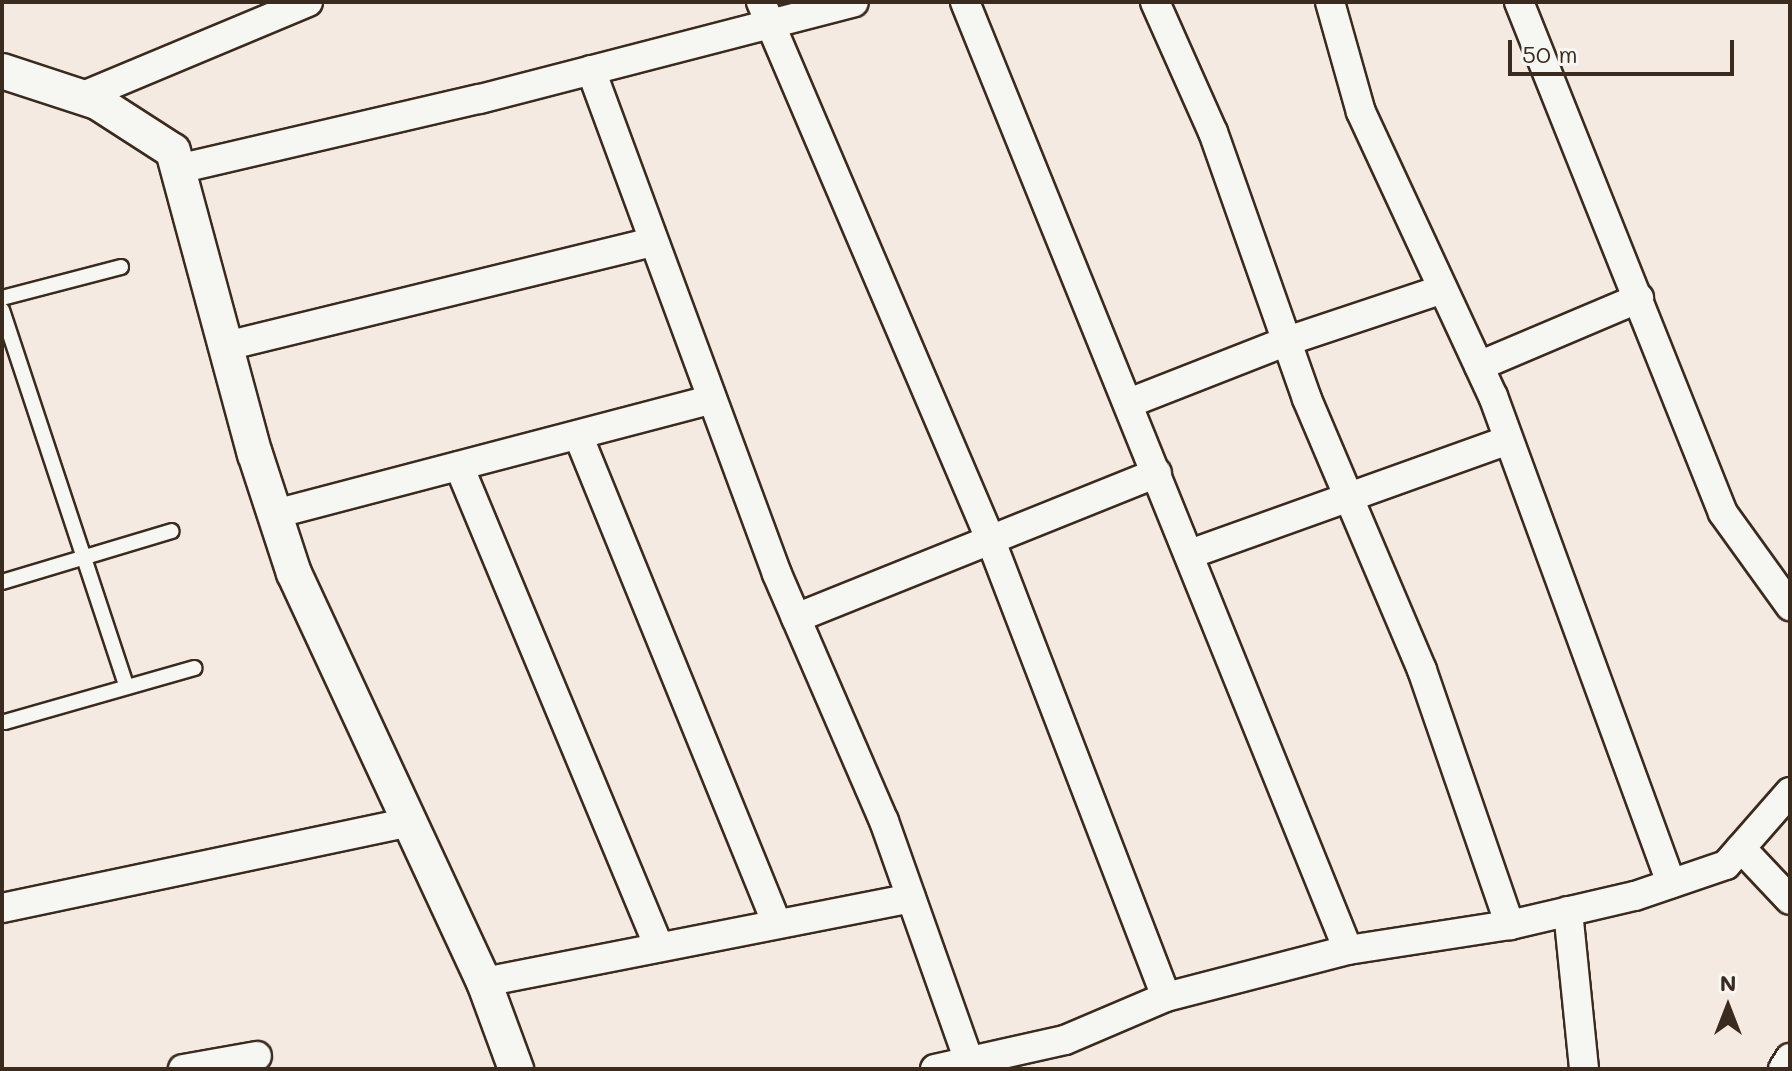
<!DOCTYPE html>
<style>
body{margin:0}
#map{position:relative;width:1792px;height:1071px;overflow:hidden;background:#f4eae2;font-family:Mali,sans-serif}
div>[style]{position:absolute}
.roads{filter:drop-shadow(2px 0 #3b2a1e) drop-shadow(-2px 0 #3b2a1e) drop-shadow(0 2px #3b2a1e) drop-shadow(0 -2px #3b2a1e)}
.service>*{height:14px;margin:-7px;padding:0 7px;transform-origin:7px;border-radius:7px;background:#f6f6f2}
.minor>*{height:28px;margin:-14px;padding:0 14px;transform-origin:14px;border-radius:14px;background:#f6f6f2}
.tertiary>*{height:34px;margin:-17px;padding:0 17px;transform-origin:17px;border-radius:17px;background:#f6f6f2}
span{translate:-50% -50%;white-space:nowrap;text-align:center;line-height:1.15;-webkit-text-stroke:7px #f6f6f2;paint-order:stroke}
.frame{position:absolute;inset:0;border:4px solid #3b2a1e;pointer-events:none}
.north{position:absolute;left:1688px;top:967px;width:80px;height:80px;-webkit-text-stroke:6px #f6f6f2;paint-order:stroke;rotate:0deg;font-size:22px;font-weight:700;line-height:32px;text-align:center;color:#3b2a1e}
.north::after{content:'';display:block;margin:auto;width:28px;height:36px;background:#3b2a1e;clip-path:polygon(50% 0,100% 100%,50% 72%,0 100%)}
.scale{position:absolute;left:1508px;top:40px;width:226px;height:36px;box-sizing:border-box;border:4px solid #3b2a1e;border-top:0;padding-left:10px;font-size:24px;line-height:28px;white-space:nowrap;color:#3b2a1e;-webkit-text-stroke:6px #f6f6f2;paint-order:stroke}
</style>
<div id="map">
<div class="roads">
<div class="service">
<div style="left:2px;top:298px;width:123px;rotate:-14.6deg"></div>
<div style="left:2px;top:310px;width:397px;rotate:71.7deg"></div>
<div style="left:2px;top:582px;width:177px;rotate:-16.7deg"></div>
<div style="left:5px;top:722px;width:197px;rotate:-15.9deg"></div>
</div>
<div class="minor">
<div style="left:761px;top:2px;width:586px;rotate:66.89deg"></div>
<div style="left:991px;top:541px;width:488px;rotate:69deg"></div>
<div style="left:965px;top:2px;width:1022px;rotate:68deg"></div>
<div style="left:1155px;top:2px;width:142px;rotate:66deg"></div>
<div style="left:1213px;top:132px;width:283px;rotate:70.6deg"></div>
<div style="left:1307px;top:399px;width:294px;rotate:67deg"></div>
<div style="left:1422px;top:670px;width:270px;rotate:71deg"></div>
<div style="left:1330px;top:2px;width:114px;rotate:74.3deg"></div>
<div style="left:1361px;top:112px;width:313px;rotate:65.1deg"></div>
<div style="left:1493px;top:396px;width:519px;rotate:69.92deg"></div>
<div style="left:1519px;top:2px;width:550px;rotate:68.24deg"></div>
<div style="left:1723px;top:513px;width:115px;rotate:54.2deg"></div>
<div style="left:591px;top:70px;width:537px;rotate:69.74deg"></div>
<div style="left:777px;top:574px;width:269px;rotate:66.6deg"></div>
<div style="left:884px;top:821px;width:263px;rotate:70.5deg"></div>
<div style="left:81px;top:97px;width:246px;rotate:-22.7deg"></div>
<div style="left:178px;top:169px;width:310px;rotate:-13.1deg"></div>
<div style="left:480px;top:99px;width:386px;rotate:-14.5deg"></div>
<div style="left:226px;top:346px;width:439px;rotate:-13.7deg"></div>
<div style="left:1479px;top:366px;width:174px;rotate:-23deg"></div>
<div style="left:1129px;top:403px;width:170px;rotate:-21.4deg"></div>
<div style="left:1287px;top:341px;width:164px;rotate:-18.4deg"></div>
<div style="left:578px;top:435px;width:528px;rotate:67.86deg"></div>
<div style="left:459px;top:466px;width:521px;rotate:67.42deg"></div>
<div style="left:275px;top:514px;width:451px;rotate:-14.7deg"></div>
<div style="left:1190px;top:554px;width:338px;rotate:-19.7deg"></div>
<div style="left:796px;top:618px;width:389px;rotate:-21.9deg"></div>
<div style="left:1741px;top:848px;width:71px;rotate:46.7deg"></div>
<div style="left:2px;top:908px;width:414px;rotate:-11.9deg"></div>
<div style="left:1568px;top:911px;width:159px;rotate:84.2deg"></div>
<div style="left:484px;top:982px;width:435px;rotate:-11.1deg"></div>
<div style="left:183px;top:1069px;width:75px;rotate:-10deg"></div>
<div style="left:935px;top:1069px;width:133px;rotate:-12.6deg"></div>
<div style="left:1065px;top:1040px;width:110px;rotate:-23.1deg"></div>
<div style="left:1166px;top:997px;width:188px;rotate:-14.5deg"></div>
<div style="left:1348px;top:950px;width:164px;rotate:-8.8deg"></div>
<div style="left:1510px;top:925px;width:128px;rotate:-13.1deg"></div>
<div style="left:1635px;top:896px;width:96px;rotate:-18.8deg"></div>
<div style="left:1726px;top:865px;width:97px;rotate:-48.8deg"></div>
<div style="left:1783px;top:1069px;width:13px;rotate:-58deg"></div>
</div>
<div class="tertiary">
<div style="left:2px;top:71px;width:100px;rotate:18.1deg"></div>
<div style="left:97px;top:102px;width:90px;rotate:32.8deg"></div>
<div style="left:173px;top:151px;width:314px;rotate:74.9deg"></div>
<div style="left:255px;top:454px;width:125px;rotate:71.9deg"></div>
<div style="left:294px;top:573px;width:451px;rotate:65.1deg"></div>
<div style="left:484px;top:982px;width:93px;rotate:69.8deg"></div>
</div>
</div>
<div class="frame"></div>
<div class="north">N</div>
<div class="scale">50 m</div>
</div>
